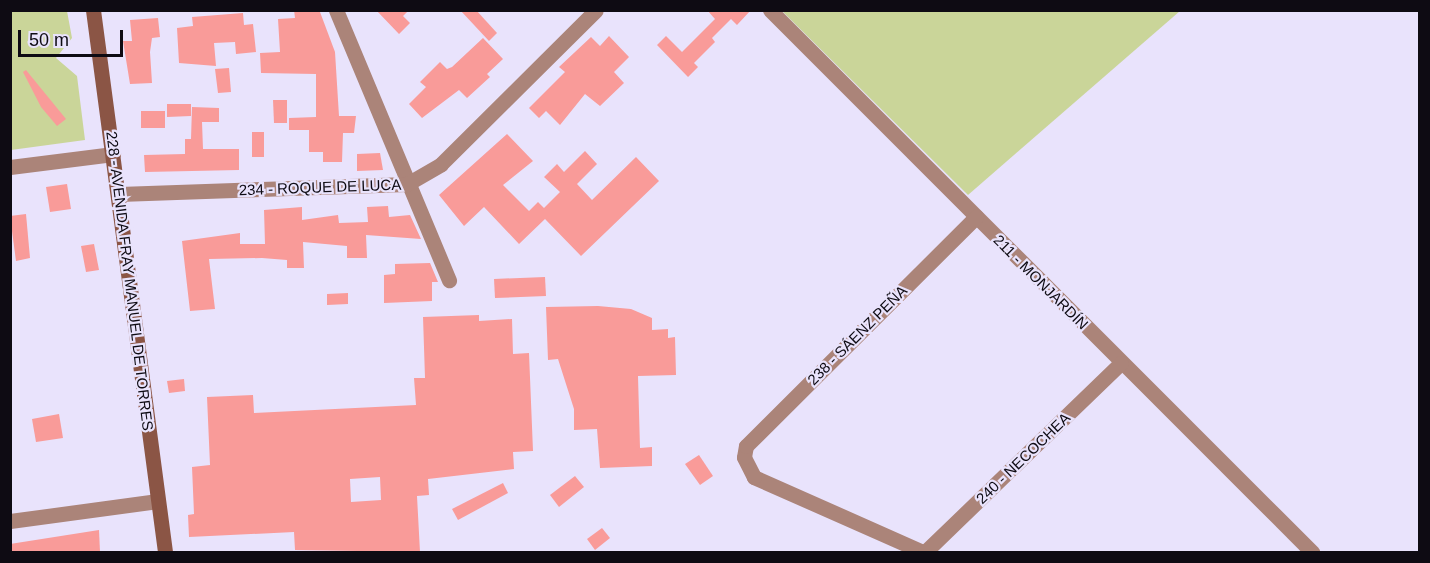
<!DOCTYPE html>
<meta charset="utf-8">
<style>
body{margin:0}
#map{position:relative;width:1430px;height:563px;overflow:hidden;background:#e9e3fc;font-family:Helvetica,sans-serif}
div>[style]{position:absolute}
.green>*{inset:0;background:#cad599}
.building>*{inset:0;background:#f99b99}
.minor>*{height:15px;margin:-7.5px;padding:0 7.5px;transform-origin:7.5px;border-radius:7.5px;background:#ab8479}
.secondary>*{height:15px;margin:-7.5px;padding:0 7.5px;transform-origin:7.5px;border-radius:7.5px;background:#8b5545}
span{translate:-50% -50%;white-space:nowrap;text-align:center;line-height:1.15;-webkit-text-stroke:4.5px #e9e3fc;paint-order:stroke}
.street-label{font-size:15px;color:#0e0b13}
.frame{position:absolute;inset:0;border:12px solid #0e0b13;pointer-events:none}
.scale{position:absolute;left:18px;top:30px;width:105px;height:27px;box-sizing:border-box;border:3px solid #0e0b13;border-top:0;padding-left:8px;font-size:18px;line-height:21px;white-space:nowrap;color:#0e0b13;-webkit-text-stroke:4px #e9e3fc;paint-order:stroke}
</style>
<div id="map">
<div class="green">
<div style="clip-path:polygon(10px 11px,67px 11px,72px 38px,56px 58px,77px 76px,85px 140px,11px 150px)"></div>
<div style="clip-path:polygon(782px 11px,1180px 11px,968px 195px)"></div>
</div>
<div class="building">
<div style="clip-path:polygon(294px 10px,320px 12px,335px 52px,339px 116px,356px 116px,354px 133px,343px 133px,342px 162px,323px 162px,323px 152px,309px 152px,309px 130px,289px 130px,289px 118px,316px 117px,316px 74px,261px 73px,260px 53px,280px 52px,278px 19px,295px 18px)"></div>
<div style="clip-path:polygon(376px 10px,409px 10px,403px 16px,410px 23px,399px 34px)"></div>
<div style="clip-path:polygon(460px 10px,476px 10px,497px 33px,489px 41px)"></div>
<div style="clip-path:polygon(707px 10px,751px 10px,737px 25px,731px 19px,712px 38px,715px 42px,694px 63px,698px 67px,688px 77px,657px 45px,666px 36px,682px 52px,715px 19px)"></div>
<div style="clip-path:polygon(243px 13px,244px 25px,253px 24px,256px 52px,236px 54px,235px 42px,214px 43px,216px 66px,179px 63px,177px 28px,193px 26px,192px 17px)"></div>
<div style="clip-path:polygon(158px 18px,160px 37px,152px 38px,150px 52px,152px 83px,130px 84px,123px 41px,132px 41px,130px 20px)"></div>
<div style="clip-path:polygon(609px 36px,629px 57px,614px 72px,624px 83px,600px 106px,585px 94px,560px 125px,546px 111px,539px 118px,529px 108px,565px 72px,559px 67px,591px 37px,600px 46px)"></div>
<div style="clip-path:polygon(483px 38px,503px 59px,487px 74px,490px 77px,467px 98px,459px 90px,422px 118px,409px 104px,426px 87px,420px 82px,440px 62px,447px 69px,452px 67px)"></div>
<div style="clip-path:polygon(229px 68px,231px 92px,218px 93px,215px 69px)"></div>
<div style="clip-path:polygon(26px 70px,66px 119px,57px 126px,41px 107px,23px 72px)"></div>
<div style="clip-path:polygon(273px 100px,287px 100px,287px 123px,274px 123px)"></div>
<div style="clip-path:polygon(167px 104px,191px 104px,191px 116px,167px 117px)"></div>
<div style="clip-path:polygon(192px 107px,219px 108px,219px 122px,202px 122px,203px 149px,239px 149px,239px 170px,145px 172px,144px 155px,185px 154px,185px 139px,191px 139px)"></div>
<div style="clip-path:polygon(141px 111px,165px 111px,165px 128px,141px 128px)"></div>
<div style="clip-path:polygon(252px 132px,264px 132px,264px 157px,252px 157px)"></div>
<div style="clip-path:polygon(507px 134px,533px 161px,503px 185px,529px 211px,538px 202px,544px 208px,560px 192px,544px 177px,557px 164px,564px 172px,585px 151px,597px 164px,577px 184px,592px 200px,636px 157px,659px 181px,581px 256px,545px 219px,519px 244px,484px 207px,464px 226px,439px 195px)"></div>
<div style="clip-path:polygon(380px 153px,383px 170px,357px 171px,357px 154px)"></div>
<div style="clip-path:polygon(67px 184px,71px 209px,50px 212px,46px 187px)"></div>
<div style="clip-path:polygon(388px 206px,389px 217px,410px 215px,421px 239px,366px 235px,367px 258px,347px 258px,347px 246px,303px 242px,304px 268px,287px 268px,287px 260px,262px 258px,209px 259px,215px 309px,190px 311px,182px 241px,240px 233px,240px 244px,265px 244px,264px 210px,302px 207px,302px 220px,338px 215px,339px 223px,368px 222px,367px 207px)"></div>
<div style="clip-path:polygon(26px 214px,30px 258px,16px 261px,10px 216px)"></div>
<div style="clip-path:polygon(94px 244px,99px 270px,86px 272px,81px 246px)"></div>
<div style="clip-path:polygon(430px 263px,438px 282px,432px 282px,432px 301px,384px 303px,384px 275px,395px 274px,395px 264px)"></div>
<div style="clip-path:polygon(545px 277px,546px 296px,495px 298px,494px 279px)"></div>
<div style="clip-path:polygon(348px 293px,348px 304px,327px 305px,327px 294px)"></div>
<div style="clip-path:polygon(598px 306px,631px 309px,652px 318px,652px 330px,668px 329px,668px 338px,675px 337px,676px 375px,638px 376px,640px 448px,652px 447px,652px 466px,600px 468px,597px 429px,574px 430px,574px 409px,558px 359px,548px 360px,546px 307px)"></div>
<div style="clip-path:polygon(evenodd,479px 315px,479px 321px,512px 319px,513px 354px,529px 353px,533px 451px,513px 452px,514px 469px,428px 479px,429px 495px,417px 496px,420px 552px,295px 550px,294px 532px,189px 537px,188px 515px,194px 514px,192px 467px,210px 465px,207px 397px,253px 395px,254px 413px,416px 405px,414px 378px,425px 378px,423px 317px,479px 315px,380px 477px,381px 500px,351px 502px,350px 479px,380px 477px)"></div>
<div style="clip-path:polygon(184px 379px,185px 391px,169px 393px,167px 381px)"></div>
<div style="clip-path:polygon(59px 414px,63px 438px,36px 442px,32px 419px)"></div>
<div style="clip-path:polygon(699px 455px,713px 476px,700px 485px,685px 464px)"></div>
<div style="clip-path:polygon(575px 476px,584px 487px,559px 507px,550px 495px)"></div>
<div style="clip-path:polygon(503px 483px,508px 493px,458px 520px,452px 509px)"></div>
<div style="clip-path:polygon(602px 528px,610px 538px,595px 550px,587px 539px)"></div>
<div style="clip-path:polygon(99px 530px,100px 552px,10px 552px,10px 544px)"></div>
</div>
<div class="minor">
<div style="left:336px;top:10px;width:293px;rotate:67.3deg"></div>
<div style="left:770px;top:10px;width:767px;rotate:45deg"></div>
<div style="left:10px;top:167px;width:104px;rotate:-7.2deg"></div>
<div style="left:119px;top:194px;width:288px;rotate:-2deg"></div>
<div style="left:407px;top:184px;width:39px;rotate:-30deg"></div>
<div style="left:441px;top:164px;width:218px;rotate:-44.8deg"></div>
<div style="left:10px;top:521px;width:149px;rotate:-7.7deg"></div>
<div style="left:923px;top:552px;width:185px;rotate:-156.1deg"></div>
<div style="left:754px;top:477px;width:22px;rotate:-117deg"></div>
<div style="left:744px;top:457px;width:11px;rotate:-80deg"></div>
<div style="left:746px;top:446px;width:325px;rotate:-44.9deg"></div>
<div style="left:925px;top:552px;width:272px;rotate:-44deg"></div>
</div>
<div class="secondary">
<div style="left:93px;top:10px;width:547px;rotate:82.43deg"></div>
</div>
<div class="street-label">
<span style="left:320px;top:187px;rotate:-2deg">234 - ROQUE DE LUCA</span>
<span style="left:130px;top:281px;rotate:83deg">228 - AVENIDA FRAY MANUEL DE TORRES</span>
<span style="left:1041px;top:282px;rotate:45deg">211 - MONJARDÍN</span>
<span style="left:857px;top:335px;rotate:-45deg">238 - SÁENZ PEÑA</span>
<span style="left:1023px;top:458px;rotate:-44deg">240 - NECOCHEA</span>
</div>
<div class="frame"></div>
<div class="scale">50 m</div>
</div>
